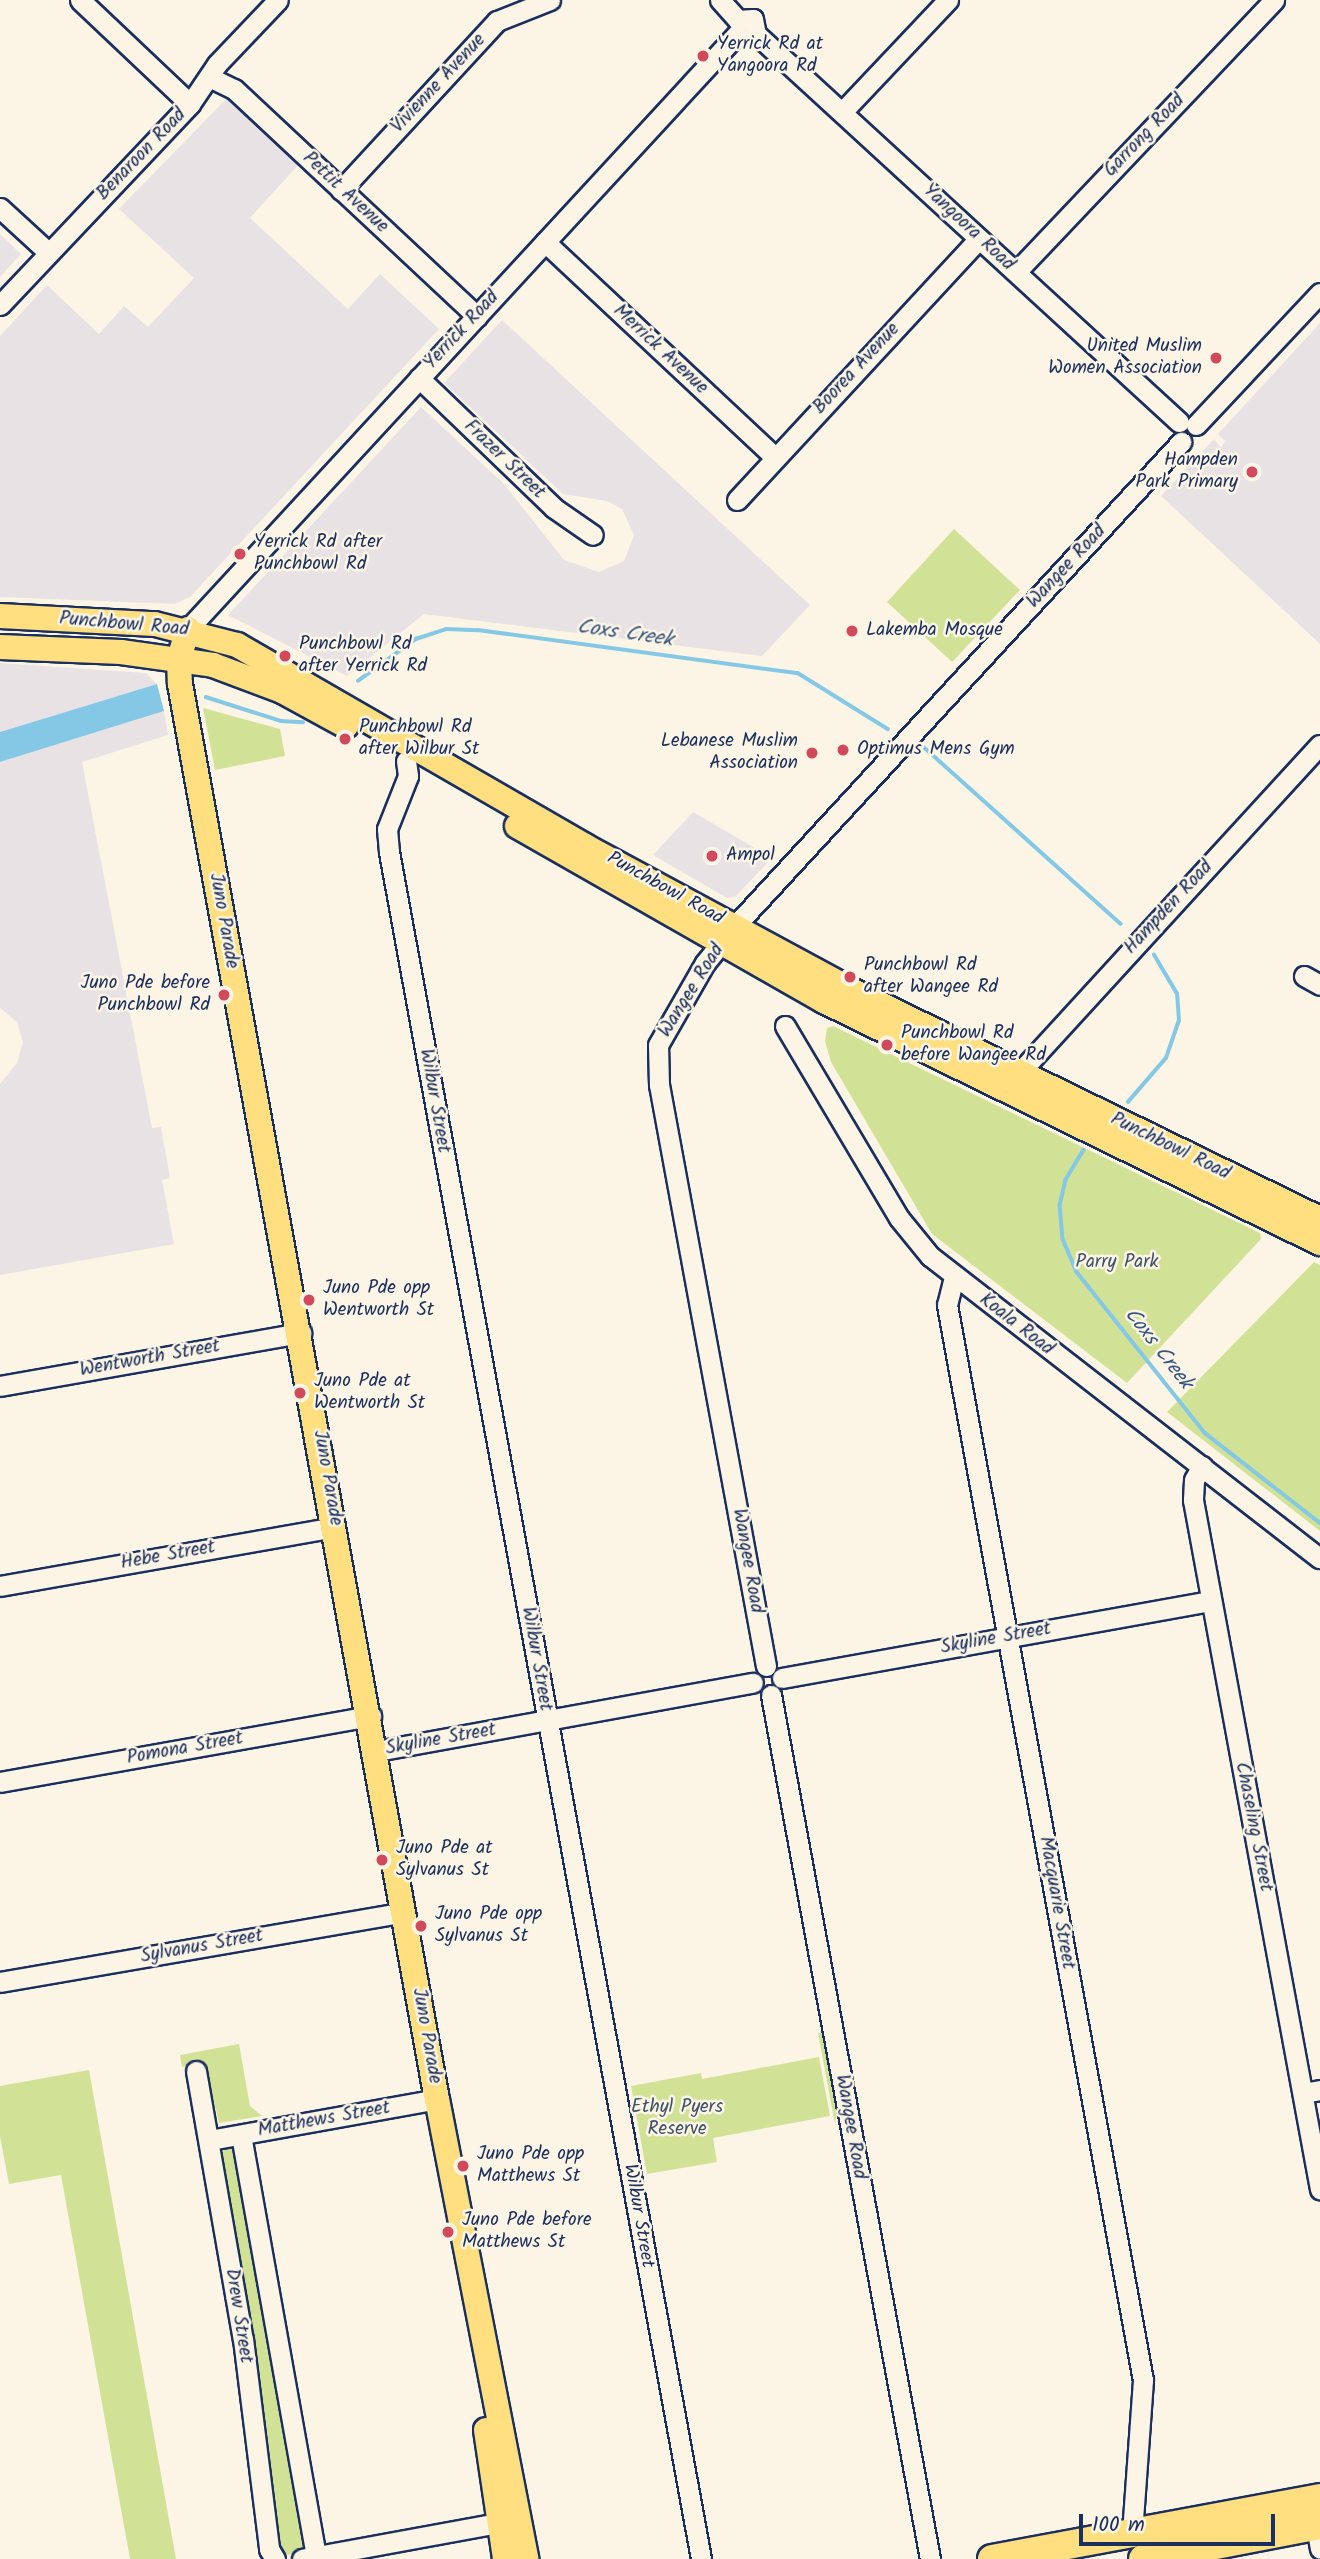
<!DOCTYPE html>
<style>
body{margin:0}
#map{position:relative;width:1320px;height:2559px;overflow:hidden;background:#fcf5e5;font-family:Kalam,sans-serif}
div>[style]{position:absolute}
.built>*{inset:0;background:#e8e2e5}
.green>*{inset:0;background:#d1e296}
.water>*{inset:0;background:#85c8e6}
.stream>*{height:3.5px;margin:-1.75px;padding:0 1.75px;transform-origin:1.75px;border-radius:1.75px;background:#85c8e6}
.roads{filter:drop-shadow(2px 0 #1b2f5e) drop-shadow(-2px 0 #1b2f5e) drop-shadow(0 2px #1b2f5e) drop-shadow(0 -2px #1b2f5e)}
.minor>*{height:19px;margin:-9.5px;padding:0 9.5px;transform-origin:9.5px;border-radius:9.5px;background:#fcf5e5}
.major>*{height:24px;margin:-12px;padding:0 12px;transform-origin:12px;border-radius:12px;background:#ffdf80}
.highway>*{height:28px;margin:-14px;padding:0 14px;transform-origin:14px;border-radius:14px;background:#ffdf80}
.dots>*{width:19px;height:19px;translate:-50% -50%;box-sizing:border-box;border:4px solid #fcf5e5;border-radius:50%}
span{translate:-50% -50%;white-space:nowrap;text-align:center;line-height:1.15;-webkit-text-stroke:5px #fcf5e5;paint-order:stroke}
.poi-label{font-size:19px;color:#1b2f5e}
.left{translate:0 -50%;text-align:left}
.right{translate:-100% -50%;text-align:right}
.street-label{font-size:19px;color:#1b2f5e}
.park-label{font-size:19px;color:#3f5369}
.water-label{font-size:21px;color:#365580;font-style:italic}
.scale{position:absolute;left:1079px;top:2514px;width:196px;height:32px;box-sizing:border-box;border:4px solid #1b2f5e;border-top:0;padding-left:9px;font-size:21px;line-height:24px;white-space:nowrap;color:#1b2f5e;-webkit-text-stroke:5px #fcf5e5;paint-order:stroke}
</style>
<div id="map">
<div class="built">
<div style="clip-path:polygon(228px 97px,300px 163px,250px 218px,348px 309px,380px 274px,439px 329px,190px 597px,175px 604px,0 597px,0 336px,47px 285px,99px 334px,124px 306px,148px 327px,194px 278px,119px 209px)"></div>
<div style="clip-path:polygon(0 234px,21px 254px,0 277px)"></div>
<div style="clip-path:polygon(502px 320px,810px 605px,762px 656px,424px 614px,347px 676px,228px 615px,421px 407px,504px 484px,564px 560px,599px 572px,624px 561px,634px 535px,622px 509px,607px 501px,563px 494px,444px 383px)"></div>
<div style="clip-path:polygon(1320px 323px,1320px 644px,1161px 496px,1214px 439px,1221px 448px,1225px 441px,1218px 434px)"></div>
<div style="clip-path:polygon(0 663px,146px 673px,157px 684px,0 732px)"></div>
<div style="clip-path:polygon(164px 711px,168px 735px,82px 762px,152px 1128px,161px 1127px,170px 1178px,162px 1180px,174px 1244px,0 1275px,0 1084px,17px 1063px,23px 1042px,17px 1022px,0 1008px,0 762px)"></div>
<div style="clip-path:polygon(693px 812px,772px 858px,735px 897px,727px 898px,653px 855px)"></div>
</div>
<div class="green">
<div style="clip-path:polygon(954px 529px,1020px 590px,952px 662px,887px 602px)"></div>
<div style="clip-path:polygon(203px 708px,280px 729px,285px 756px,215px 770px)"></div>
<div style="clip-path:polygon(833px 1026px,1260px 1233px,1261px 1239px,1127px 1383px,932px 1234px,831px 1062px,825px 1041px,827px 1028px)"></div>
<div style="clip-path:polygon(1314px 1262px,1320px 1265px,1320px 1531px,1167px 1412px)"></div>
<div style="clip-path:polygon(818px 2033px,823px 2033px,839px 2099px,835px 2124px)"></div>
<div style="clip-path:polygon(239px 2044px,250px 2106px,262px 2116px,219px 2123px,205px 2062px,182px 2067px,180px 2055px)"></div>
<div style="clip-path:polygon(819px 2057px,830px 2116px,713px 2138px,717px 2162px,647px 2174px,631px 2086px,701px 2073px,702px 2079px)"></div>
<div style="clip-path:polygon(89px 2070px,176px 2559px,130px 2559px,61px 2175px,9px 2184px,0 2136px,0 2086px)"></div>
<div style="clip-path:polygon(230px 2146px,236px 2148px,308px 2547px,302px 2553px,286px 2555px,278px 2547px,220px 2154px)"></div>
</div>
<div class="water">
<div style="clip-path:polygon(157px 684px,164px 711px,0 762px,0 732px)"></div>
</div>
<div class="stream">
<div style="left:358px;top:681px;width:72px;rotate:-35.9deg"></div>
<div style="left:416px;top:639px;width:32px;rotate:-18deg"></div>
<div style="left:446px;top:629px;width:32px;rotate:2deg"></div>
<div style="left:478px;top:630px;width:323px;rotate:7.7deg"></div>
<div style="left:798px;top:673px;width:106px;rotate:31.9deg"></div>
<div style="left:206px;top:697px;width:79px;rotate:17.7deg"></div>
<div style="left:281px;top:721px;width:22px;rotate:3deg"></div>
<div style="left:925px;top:748px;width:263px;rotate:41.9deg"></div>
<div style="left:1128px;top:1102px;width:58px;rotate:-49.2deg"></div>
<div style="left:1166px;top:1058px;width:39px;rotate:-71deg"></div>
<div style="left:1179px;top:1021px;width:27px;rotate:-94deg"></div>
<div style="left:1177px;top:994px;width:45px;rotate:-120.5deg"></div>
<div style="left:1084px;top:1150px;width:35px;rotate:121deg"></div>
<div style="left:1066px;top:1180px;width:26px;rotate:103deg"></div>
<div style="left:1060px;top:1205px;width:34px;rotate:85deg"></div>
<div style="left:1063px;top:1239px;width:36px;rotate:67deg"></div>
<div style="left:1077px;top:1272px;width:206px;rotate:51.5deg"></div>
<div style="left:1205px;top:1433px;width:146px;rotate:38deg"></div>
</div>
<div class="roads">
<div class="minor">
<div style="left:80px;top:0;width:151px;rotate:43.4deg"></div>
<div style="left:720px;top:0;width:27px;rotate:48deg"></div>
<div style="left:738px;top:20px;width:15px;rotate:-4deg"></div>
<div style="left:753px;top:19px;width:15px;rotate:79deg"></div>
<div style="left:756px;top:34px;width:574px;rotate:42.53deg"></div>
<div style="left:209px;top:77px;width:28px;rotate:26deg"></div>
<div style="left:234px;top:89px;width:333px;rotate:43.1deg"></div>
<div style="left:843px;top:111px;width:153px;rotate:-46.6deg"></div>
<div style="left:341px;top:190px;width:230px;rotate:-47.3deg"></div>
<div style="left:497px;top:21px;width:57px;rotate:-21.6deg"></div>
<div style="left:0;top:208px;width:65px;rotate:42.5deg"></div>
<div style="left:545px;top:242px;width:315px;rotate:43.1deg"></div>
<div style="left:1016px;top:272px;width:375px;rotate:-46.5deg"></div>
<div style="left:0;top:305px;width:277px;rotate:-46.6deg"></div>
<div style="left:190px;top:104px;width:48px;rotate:-56deg"></div>
<div style="left:217px;top:64px;width:88px;rotate:-46.4deg"></div>
<div style="left:419px;top:378px;width:187px;rotate:43.9deg"></div>
<div style="left:554px;top:508px;width:47px;rotate:34.7deg"></div>
<div style="left:1196px;top:425px;width:181px;rotate:-46.8deg"></div>
<div style="left:737px;top:500px;width:356px;rotate:-47.2deg"></div>
<div style="left:188px;top:629px;width:810px;rotate:-47.3deg"></div>
<div style="left:406px;top:761px;width:15px;rotate:82deg"></div>
<div style="left:408px;top:776px;width:57px;rotate:111.6deg"></div>
<div style="left:387px;top:829px;width:23px;rotate:85deg"></div>
<div style="left:389px;top:852px;width:1735px;rotate:79.64deg"></div>
<div style="left:1304px;top:976px;width:18px;rotate:29deg"></div>
<div style="left:785px;top:1026px;width:223px;rotate:59.3deg"></div>
<div style="left:899px;top:1218px;width:49px;rotate:50.8deg"></div>
<div style="left:930px;top:1256px;width:493px;rotate:37.8deg"></div>
<div style="left:1019px;top:1073px;width:445px;rotate:-47.5deg"></div>
<div style="left:954px;top:1277px;width:29px;rotate:104deg"></div>
<div style="left:947px;top:1305px;width:1093px;rotate:79.67deg"></div>
<div style="left:1143px;top:2380px;width:153px;rotate:94.1deg"></div>
<div style="left:0;top:1386px;width:306px;rotate:-10deg"></div>
<div style="left:1202px;top:1466px;width:16px;rotate:120deg"></div>
<div style="left:1194px;top:1480px;width:20px;rotate:93deg"></div>
<div style="left:1193px;top:1500px;width:701px;rotate:79.56deg"></div>
<div style="left:0;top:1586px;width:340px;rotate:-10deg"></div>
<div style="left:766px;top:1666px;width:591px;rotate:-100.43deg"></div>
<div style="left:659px;top:1085px;width:40px;rotate:-91.4deg"></div>
<div style="left:658px;top:1045px;width:95px;rotate:-60.2deg"></div>
<div style="left:705px;top:963px;width:46px;rotate:-51.1deg"></div>
<div style="left:734px;top:927px;width:660px;rotate:-47.33deg"></div>
<div style="left:782px;top:1678px;width:436px;rotate:-10.2deg"></div>
<div style="left:771px;top:1695px;width:879px;rotate:79.57deg"></div>
<div style="left:377px;top:1751px;width:382px;rotate:-10.3deg"></div>
<div style="left:0;top:1782px;width:377px;rotate:-10.1deg"></div>
<div style="left:0;top:1982px;width:410px;rotate:-9.8deg"></div>
<div style="left:196px;top:2071px;width:272px;rotate:80.1deg"></div>
<div style="left:243px;top:2339px;width:212px;rotate:82.9deg"></div>
<div style="left:269px;top:2549px;width:12px;rotate:59deg"></div>
<div style="left:1303px;top:2093px;width:17px;rotate:-10deg"></div>
<div style="left:241px;top:2135px;width:428px;rotate:79.9deg"></div>
<div style="left:210px;top:2140px;width:231px;rotate:-10.2deg"></div>
<div style="left:1316px;top:2526px;width:23px;rotate:80deg"></div>
<div style="left:302px;top:2559px;width:200px;rotate:-10.4deg"></div>
</div>
<div class="major">
<div style="left:0;top:616px;width:155px;rotate:3deg"></div>
<div style="left:155px;top:624px;width:85px;rotate:14.4deg"></div>
<div style="left:237px;top:645px;width:402px;rotate:30deg"></div>
<div style="left:585px;top:846px;width:300px;rotate:28.4deg"></div>
<div style="left:849px;top:989px;width:524px;rotate:26.03deg"></div>
<div style="left:188px;top:629px;width:31px;rotate:107deg"></div>
<div style="left:179px;top:659px;width:25px;rotate:88deg"></div>
<div style="left:180px;top:684px;width:1438px;rotate:79.71deg"></div>
<div style="left:437px;top:2099px;width:469px;rotate:79deg"></div>
<div style="left:0;top:647px;width:121px;rotate:2.4deg"></div>
<div style="left:121px;top:652px;width:93px;rotate:8deg"></div>
<div style="left:213px;top:665px;width:74px;rotate:20.6deg"></div>
<div style="left:282px;top:691px;width:73px;rotate:28.7deg"></div>
<div style="left:517px;top:826px;width:353px;rotate:29.7deg"></div>
<div style="left:824px;top:1001px;width:552px;rotate:26.01deg"></div>
<div style="left:486px;top:2430px;width:130px;rotate:81.6deg"></div>
</div>
<div class="highway">
<div style="left:992px;top:2559px;width:334px;rotate:-10.5deg"></div>
<div style="left:1143px;top:2559px;width:180px;rotate:-10.9deg"></div>
</div>
</div>
<div class="dots">
<div style="left:703px;top:56px;background:#d1495b"></div>
<div style="left:1216px;top:358px;background:#d1495b"></div>
<div style="left:1252px;top:472px;background:#d1495b"></div>
<div style="left:240px;top:554px;background:#d1495b"></div>
<div style="left:852px;top:631px;background:#d1495b"></div>
<div style="left:285px;top:656px;background:#d1495b"></div>
<div style="left:345px;top:739px;background:#d1495b"></div>
<div style="left:843px;top:750px;background:#d1495b"></div>
<div style="left:812px;top:753px;background:#d1495b"></div>
<div style="left:712px;top:856px;background:#d1495b"></div>
<div style="left:850px;top:977px;background:#d1495b"></div>
<div style="left:224px;top:995px;background:#d1495b"></div>
<div style="left:887px;top:1045px;background:#d1495b"></div>
<div style="left:309px;top:1300px;background:#d1495b"></div>
<div style="left:300px;top:1393px;background:#d1495b"></div>
<div style="left:382px;top:1860px;background:#d1495b"></div>
<div style="left:421px;top:1926px;background:#d1495b"></div>
<div style="left:463px;top:2166px;background:#d1495b"></div>
<div style="left:448px;top:2232px;background:#d1495b"></div>
</div>
<div class="poi-label">
<span class="left" style="left:717px;top:56px">Yerrick Rd at<br>Yangoora Rd</span>
<span class="right" style="left:1202px;top:358px">United Muslim<br>Women Association</span>
<span class="right" style="left:1238px;top:472px">Hampden<br>Park Primary</span>
<span class="left" style="left:254px;top:554px">Yerrick Rd after<br>Punchbowl Rd</span>
<span class="left" style="left:866px;top:631px">Lakemba Mosque</span>
<span class="left" style="left:299px;top:656px">Punchbowl Rd<br>after Yerrick Rd</span>
<span class="left" style="left:359px;top:739px">Punchbowl Rd<br>after Wilbur St</span>
<span class="right" style="left:798px;top:753px">Lebanese Muslim<br>Association</span>
<span class="left" style="left:857px;top:750px">Optimus Mens Gym</span>
<span class="left" style="left:726px;top:856px">Ampol</span>
<span class="left" style="left:864px;top:977px">Punchbowl Rd<br>after Wangee Rd</span>
<span class="right" style="left:210px;top:995px">Juno Pde before<br>Punchbowl Rd</span>
<span class="left" style="left:901px;top:1045px">Punchbowl Rd<br>before Wangee Rd</span>
<span class="left" style="left:323px;top:1300px">Juno Pde opp<br>Wentworth St</span>
<span class="left" style="left:314px;top:1393px">Juno Pde at<br>Wentworth St</span>
<span class="left" style="left:396px;top:1860px">Juno Pde at<br>Sylvanus St</span>
<span class="left" style="left:435px;top:1926px">Juno Pde opp<br>Sylvanus St</span>
<span class="left" style="left:477px;top:2166px">Juno Pde opp<br>Matthews St</span>
<span class="left" style="left:462px;top:2232px">Juno Pde before<br>Matthews St</span>
</div>
<div class="street-label">
<span style="left:439px;top:84px;rotate:-47deg">Vivienne Avenue</span>
<span style="left:1145px;top:136px;rotate:-46deg">Garrong Road</span>
<span style="left:142px;top:155px;rotate:-46deg">Benaroon Road</span>
<span style="left:345px;top:193px;rotate:43deg">Pettit Avenue</span>
<span style="left:968px;top:228px;rotate:43deg">Yangoora Road</span>
<span style="left:462px;top:331px;rotate:-47deg">Yerrick Road</span>
<span style="left:660px;top:350px;rotate:43deg">Merrick Avenue</span>
<span style="left:857px;top:369px;rotate:-47deg">Boorea Avenue</span>
<span style="left:504px;top:460px;rotate:44deg">Frazer Street</span>
<span style="left:1067px;top:567px;rotate:-47deg">Wangee Road</span>
<span style="left:124px;top:625px;rotate:5deg">Punchbowl Road</span>
<span style="left:665px;top:889px;rotate:29deg">Punchbowl Road</span>
<span style="left:1169px;top:908px;rotate:-47deg">Hampden Road</span>
<span style="left:223px;top:921px;rotate:80deg">Juno Parade</span>
<span style="left:692px;top:991px;rotate:-58deg">Wangee Road</span>
<span style="left:434px;top:1101px;rotate:80deg">Wilbur Street</span>
<span style="left:1170px;top:1147px;rotate:26deg">Punchbowl Road</span>
<span style="left:1016px;top:1325px;rotate:38deg">Koala Road</span>
<span style="left:150px;top:1359px;rotate:-10deg">Wentworth Street</span>
<span style="left:327px;top:1478px;rotate:80deg">Juno Parade</span>
<span style="left:168px;top:1556px;rotate:-10deg">Hebe Street</span>
<span style="left:747px;top:1561px;rotate:80deg">Wangee Road</span>
<span style="left:996px;top:1639px;rotate:-10deg">Skyline Street</span>
<span style="left:536px;top:1659px;rotate:80deg">Wilbur Street</span>
<span style="left:441px;top:1740px;rotate:-10deg">Skyline Street</span>
<span style="left:185px;top:1749px;rotate:-10deg">Pomona Street</span>
<span style="left:1253px;top:1827px;rotate:79deg">Chaseling Street</span>
<span style="left:1056px;top:1903px;rotate:80deg">Macquarie Street</span>
<span style="left:202px;top:1947px;rotate:-10deg">Sylvanus Street</span>
<span style="left:426px;top:2036px;rotate:80deg">Juno Parade</span>
<span style="left:324px;top:2120px;rotate:-10deg">Matthews Street</span>
<span style="left:850px;top:2127px;rotate:80deg">Wangee Road</span>
<span style="left:638px;top:2216px;rotate:80deg">Wilbur Street</span>
<span style="left:238px;top:2316px;rotate:81deg">Drew Street</span>
</div>
<div class="park-label">
<span style="left:1117px;top:1263px">Parry Park</span>
<span style="left:677px;top:2119px">Ethyl Pyers<br>Reserve</span>
</div>
<div class="water-label">
<span style="left:625px;top:634px;rotate:8deg">Coxs Creek</span>
<span style="left:1158px;top:1349px;rotate:52deg">Coxs Creek</span>
</div>
<div class="scale">100 m</div>
</div>
